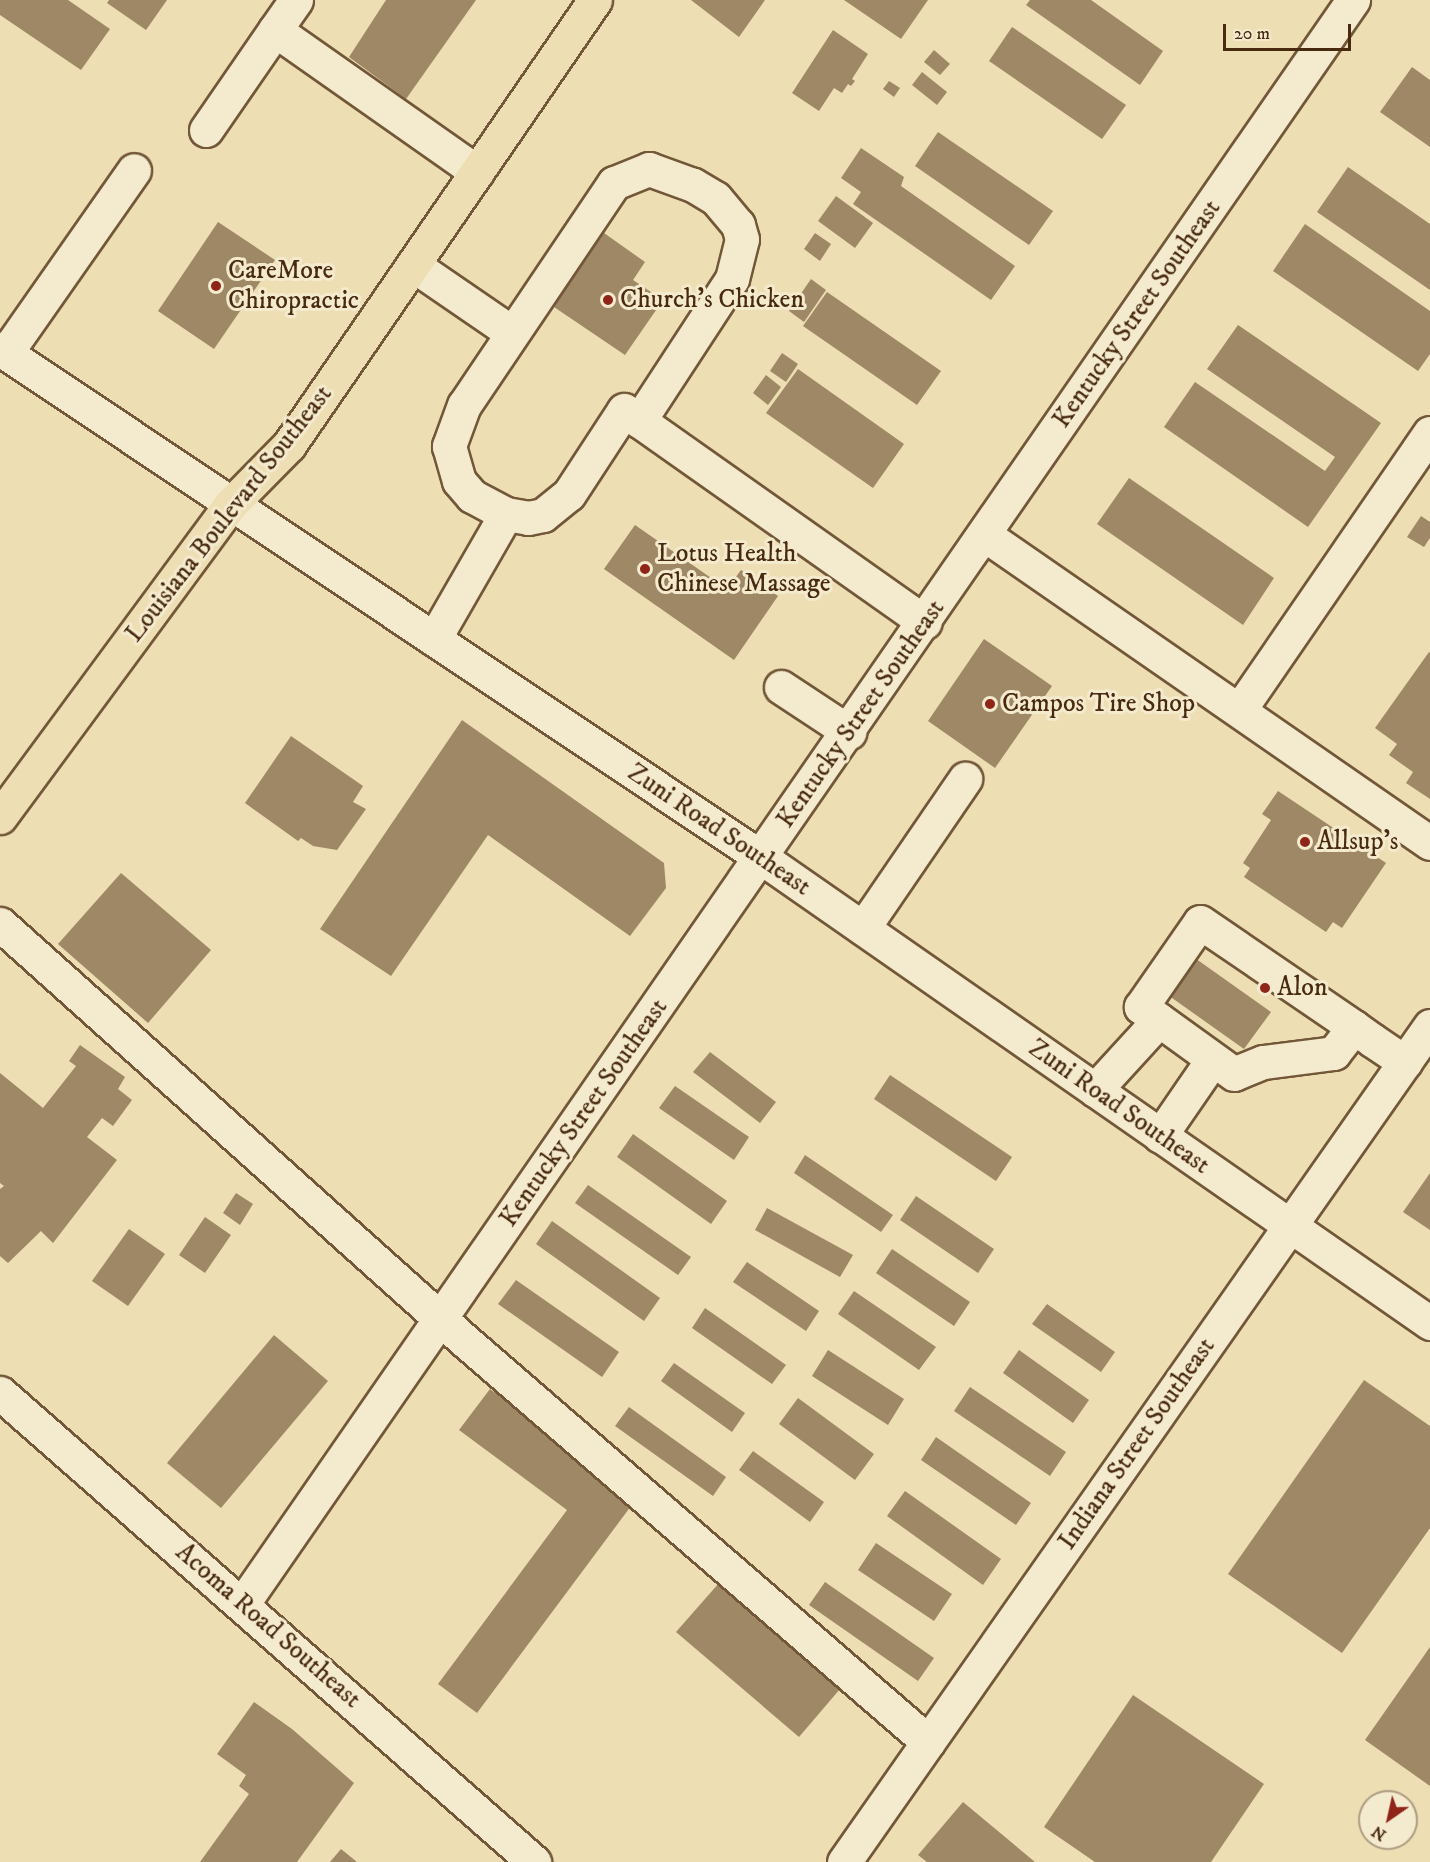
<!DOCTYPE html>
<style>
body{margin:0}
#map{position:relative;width:1430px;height:1862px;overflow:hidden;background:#eedeb4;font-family:"IM FELL DW Pica",serif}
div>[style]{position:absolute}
.building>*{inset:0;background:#9e8865}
.roads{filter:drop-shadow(2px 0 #725738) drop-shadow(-2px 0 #725738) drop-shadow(0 2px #725738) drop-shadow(0 -2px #725738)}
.minor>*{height:33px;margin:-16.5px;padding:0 16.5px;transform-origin:16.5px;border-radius:16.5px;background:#f4eace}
.major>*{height:33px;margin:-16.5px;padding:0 16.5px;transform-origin:16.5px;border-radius:16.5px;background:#eedeb4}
.dots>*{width:16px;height:16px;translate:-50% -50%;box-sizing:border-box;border:3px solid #f4eace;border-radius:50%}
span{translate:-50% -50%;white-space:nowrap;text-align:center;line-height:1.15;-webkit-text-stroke:6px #f4eace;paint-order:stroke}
.poi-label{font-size:26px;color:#482a0f}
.left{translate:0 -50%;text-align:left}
.street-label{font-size:26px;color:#482a0f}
.north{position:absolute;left:1358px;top:1790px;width:60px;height:60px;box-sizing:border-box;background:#f4eace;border:2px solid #af9d82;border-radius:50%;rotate:214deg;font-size:16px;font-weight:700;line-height:24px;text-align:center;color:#482a0f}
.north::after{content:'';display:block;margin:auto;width:21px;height:27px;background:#8f2418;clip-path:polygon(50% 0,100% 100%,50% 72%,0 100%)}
.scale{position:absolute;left:1223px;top:24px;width:128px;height:27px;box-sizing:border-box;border:3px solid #482a0f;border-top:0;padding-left:8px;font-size:18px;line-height:21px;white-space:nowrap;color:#482a0f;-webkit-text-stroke:4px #f4eace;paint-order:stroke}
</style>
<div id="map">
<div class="building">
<div style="clip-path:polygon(0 0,68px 0,110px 29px,81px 70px,0 15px)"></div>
<div style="clip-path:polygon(109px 0,167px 0,146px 30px,107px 3px)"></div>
<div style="clip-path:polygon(386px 0,476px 0,406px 99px,349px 57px)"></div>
<div style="clip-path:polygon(691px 0,765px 0,739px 37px)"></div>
<div style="clip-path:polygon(844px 0,928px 0,901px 39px)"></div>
<div style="clip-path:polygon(1030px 0,1091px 0,1163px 51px,1140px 85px,1026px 5px)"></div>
<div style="clip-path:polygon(1012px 27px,1126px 105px,1102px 139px,989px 61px)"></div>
<div style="clip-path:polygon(833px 30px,868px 54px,852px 79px,855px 81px,851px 86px,848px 84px,842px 93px,834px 88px,819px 111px,792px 93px)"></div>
<div style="clip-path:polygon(934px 50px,950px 64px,940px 75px,924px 62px)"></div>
<div style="clip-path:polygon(1412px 67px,1430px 80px,1430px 147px,1380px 112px)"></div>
<div style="clip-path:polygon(922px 72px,947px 92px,937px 105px,912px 85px)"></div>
<div style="clip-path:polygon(889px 81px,900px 88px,894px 97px,883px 89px)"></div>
<div style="clip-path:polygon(938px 132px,1053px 211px,1029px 245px,915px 166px)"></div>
<div style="clip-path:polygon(861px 148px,904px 177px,901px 186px,1015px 266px,991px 300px,853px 204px,861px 192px,841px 178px)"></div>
<div style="clip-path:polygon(1348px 167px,1430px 224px,1430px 290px,1317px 212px)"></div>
<div style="clip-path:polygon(836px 196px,873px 223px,855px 248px,818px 221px)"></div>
<div style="clip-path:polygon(218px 222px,275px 260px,214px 349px,158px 311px)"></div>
<div style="clip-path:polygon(1305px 224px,1430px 311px,1430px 354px,1418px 371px,1273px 271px)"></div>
<div style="clip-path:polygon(604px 233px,645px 262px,633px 280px,663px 300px,625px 355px,554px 307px,564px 291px,555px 285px,563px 274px,572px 280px)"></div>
<div style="clip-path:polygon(815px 233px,831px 244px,820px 261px,804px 249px)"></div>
<div style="clip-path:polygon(811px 279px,826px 290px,804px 322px,789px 311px)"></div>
<div style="clip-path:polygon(827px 292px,941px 371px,917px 405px,803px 326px)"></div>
<div style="clip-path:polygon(1238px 325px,1381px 423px,1308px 527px,1164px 427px,1195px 382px,1325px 471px,1335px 457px,1207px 369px)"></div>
<div style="clip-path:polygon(782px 353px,798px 364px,786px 382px,770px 371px)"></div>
<div style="clip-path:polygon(798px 369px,904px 444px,873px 488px,766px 413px)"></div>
<div style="clip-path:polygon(766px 375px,781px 387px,768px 405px,753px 393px)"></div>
<div style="clip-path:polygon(1129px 478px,1274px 578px,1243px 625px,1097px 524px)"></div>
<div style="clip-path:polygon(1421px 516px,1430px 522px,1430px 538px,1424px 547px,1407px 537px)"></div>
<div style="clip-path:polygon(635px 525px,727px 589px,741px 570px,778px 596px,734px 660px,604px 569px)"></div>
<div style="clip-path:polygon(984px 639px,1052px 686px,995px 768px,928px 721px)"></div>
<div style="clip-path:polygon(1429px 652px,1430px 653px,1430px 799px,1406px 783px,1413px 772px,1389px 755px,1397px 744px,1375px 728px)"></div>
<div style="clip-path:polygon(462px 720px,664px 863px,666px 888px,630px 936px,488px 835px,391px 976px,320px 929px)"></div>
<div style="clip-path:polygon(291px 736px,363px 786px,353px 802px,366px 809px,337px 850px,313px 846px,301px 838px,298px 841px,245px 803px)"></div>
<div style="clip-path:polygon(1278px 791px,1386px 863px,1342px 928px,1333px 922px,1326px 932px,1244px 877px,1250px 868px,1243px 863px,1271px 820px,1262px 814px)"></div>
<div style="clip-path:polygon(121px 873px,211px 950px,148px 1023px,58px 944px)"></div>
<div style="clip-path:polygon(1192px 956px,1271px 1012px,1244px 1049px,1165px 993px)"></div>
<div style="clip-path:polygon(80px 1045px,125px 1077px,118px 1089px,132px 1100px,113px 1126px,102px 1118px,87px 1137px,117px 1160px,53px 1243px,41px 1231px,8px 1263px,0 1256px,0 1189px,4px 1186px,0 1183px,0 1073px,43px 1108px,76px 1066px,69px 1061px)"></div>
<div style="clip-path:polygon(710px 1052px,776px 1102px,760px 1123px,693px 1072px)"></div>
<div style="clip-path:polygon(890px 1075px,1012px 1157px,996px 1181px,874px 1099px)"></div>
<div style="clip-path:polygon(675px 1086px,749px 1137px,734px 1160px,659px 1108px)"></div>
<div style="clip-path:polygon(633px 1134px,727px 1201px,711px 1224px,617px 1157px)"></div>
<div style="clip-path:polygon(805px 1155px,893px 1215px,881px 1232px,794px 1173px)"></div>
<div style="clip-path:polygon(1430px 1173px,1430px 1230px,1403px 1212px)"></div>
<div style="clip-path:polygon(588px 1185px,691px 1257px,678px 1275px,575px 1203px)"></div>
<div style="clip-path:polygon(236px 1193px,253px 1204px,240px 1225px,223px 1213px)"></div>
<div style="clip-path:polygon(916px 1196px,994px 1249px,978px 1273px,900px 1220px)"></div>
<div style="clip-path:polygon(767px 1208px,853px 1255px,840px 1277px,755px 1230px)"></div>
<div style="clip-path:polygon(205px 1217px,231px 1235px,205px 1273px,179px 1255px)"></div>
<div style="clip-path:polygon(552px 1221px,660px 1298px,644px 1321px,536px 1244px)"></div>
<div style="clip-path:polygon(129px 1229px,165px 1254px,128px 1306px,92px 1281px)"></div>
<div style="clip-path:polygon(892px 1249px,970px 1302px,954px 1326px,876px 1273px)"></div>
<div style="clip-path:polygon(747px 1262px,819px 1311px,806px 1331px,733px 1282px)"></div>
<div style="clip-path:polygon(516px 1280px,619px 1352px,602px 1377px,498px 1304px)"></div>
<div style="clip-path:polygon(854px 1291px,936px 1347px,919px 1370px,838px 1314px)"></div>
<div style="clip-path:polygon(1047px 1304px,1115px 1352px,1101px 1372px,1032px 1324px)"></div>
<div style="clip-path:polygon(705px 1308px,786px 1365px,772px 1384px,692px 1328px)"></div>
<div style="clip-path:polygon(274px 1335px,328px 1381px,221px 1508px,167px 1463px)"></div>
<div style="clip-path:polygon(828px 1350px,904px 1399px,888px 1425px,812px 1376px)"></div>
<div style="clip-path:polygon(1019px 1350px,1089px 1400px,1073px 1423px,1003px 1373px)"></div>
<div style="clip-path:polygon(674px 1363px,745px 1413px,732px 1432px,661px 1381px)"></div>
<div style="clip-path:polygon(1364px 1380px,1430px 1426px,1430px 1528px,1342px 1653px,1228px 1574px)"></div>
<div style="clip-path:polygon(970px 1387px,1066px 1452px,1050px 1476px,954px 1411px)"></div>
<div style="clip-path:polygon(490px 1389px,637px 1498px,477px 1713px,438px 1684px,567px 1510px,459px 1430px)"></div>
<div style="clip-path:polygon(798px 1398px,874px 1454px,855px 1480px,779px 1424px)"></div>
<div style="clip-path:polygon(629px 1407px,726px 1477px,713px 1496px,615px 1426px)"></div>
<div style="clip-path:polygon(936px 1437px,1031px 1503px,1016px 1525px,921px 1460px)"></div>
<div style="clip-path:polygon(753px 1451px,824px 1502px,810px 1522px,739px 1470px)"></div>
<div style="clip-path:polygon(905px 1491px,1001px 1559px,983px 1585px,887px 1516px)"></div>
<div style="clip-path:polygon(876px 1543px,952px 1594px,934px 1621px,858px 1570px)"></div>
<div style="clip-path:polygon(825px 1582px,934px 1658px,918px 1681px,809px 1605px)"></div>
<div style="clip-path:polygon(719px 1583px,840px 1689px,799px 1737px,676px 1632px)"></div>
<div style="clip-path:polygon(1430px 1647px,1430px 1786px,1365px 1740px)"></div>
<div style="clip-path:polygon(1133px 1695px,1264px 1784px,1211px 1862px,1095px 1862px,1044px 1827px)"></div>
<div style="clip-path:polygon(254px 1702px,292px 1729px,354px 1783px,297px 1862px,200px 1862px,249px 1794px,239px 1786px,246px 1775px,217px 1754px)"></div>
<div style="clip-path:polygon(963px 1802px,1035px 1862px,927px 1862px,918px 1855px)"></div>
<div style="clip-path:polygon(341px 1849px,357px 1862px,330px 1862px)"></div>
</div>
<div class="roads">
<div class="minor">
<div style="left:296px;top:0;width:37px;rotate:125deg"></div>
<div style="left:275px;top:30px;width:247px;rotate:35.1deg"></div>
<div style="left:206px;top:130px;width:121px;rotate:-55.4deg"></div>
<div style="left:413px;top:265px;width:119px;rotate:34.4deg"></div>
<div style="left:0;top:349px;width:916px;rotate:33.74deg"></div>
<div style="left:762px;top:858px;width:814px;rotate:34.84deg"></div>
<div style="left:6px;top:353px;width:223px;rotate:-55deg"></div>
<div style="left:639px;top:421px;width:170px;rotate:-56.8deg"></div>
<div style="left:732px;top:279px;width:41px;rotate:-76deg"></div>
<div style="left:742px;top:239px;width:15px;rotate:-106deg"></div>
<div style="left:738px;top:225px;width:35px;rotate:-130deg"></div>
<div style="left:715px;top:198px;width:26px;rotate:-149deg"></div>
<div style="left:693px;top:185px;width:47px;rotate:-160deg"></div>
<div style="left:649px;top:169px;width:38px;rotate:158deg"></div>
<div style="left:614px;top:183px;width:268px;rotate:124deg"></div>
<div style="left:464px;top:405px;width:44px;rotate:110.1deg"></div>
<div style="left:449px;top:446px;width:36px;rotate:74deg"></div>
<div style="left:459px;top:481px;width:20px;rotate:49deg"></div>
<div style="left:472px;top:496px;width:38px;rotate:28deg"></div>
<div style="left:506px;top:514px;width:22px;rotate:10deg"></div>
<div style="left:528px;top:518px;width:15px;rotate:-11deg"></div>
<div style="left:543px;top:515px;width:33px;rotate:-39deg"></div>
<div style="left:569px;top:494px;width:100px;rotate:-56.8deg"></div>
<div style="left:624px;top:410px;width:368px;rotate:35.2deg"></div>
<div style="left:985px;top:535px;width:541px;rotate:34.69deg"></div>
<div style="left:434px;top:639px;width:144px;rotate:-60.1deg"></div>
<div style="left:781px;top:687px;width:82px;rotate:33.5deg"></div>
<div style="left:1240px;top:709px;width:335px;rotate:-55.5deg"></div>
<div style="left:0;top:924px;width:623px;rotate:41.88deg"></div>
<div style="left:464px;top:1340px;width:614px;rotate:40.9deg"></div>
<div style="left:863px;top:928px;width:181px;rotate:-55.6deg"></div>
<div style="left:1354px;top:1027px;width:33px;rotate:128deg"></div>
<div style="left:1334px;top:1053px;width:72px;rotate:172.8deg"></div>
<div style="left:1263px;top:1062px;width:31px;rotate:158deg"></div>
<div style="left:1234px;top:1074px;width:115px;rotate:-144.2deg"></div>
<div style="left:1141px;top:1007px;width:103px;rotate:-55.2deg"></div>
<div style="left:1200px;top:922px;width:186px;rotate:34.3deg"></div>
<div style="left:1354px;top:1027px;width:22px;rotate:36deg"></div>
<div style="left:1372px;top:1040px;width:40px;rotate:34deg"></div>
<div style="left:1095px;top:1090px;width:95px;rotate:-47.6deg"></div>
<div style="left:1160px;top:1136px;width:93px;rotate:-55.5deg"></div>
<div style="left:0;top:1393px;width:711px;rotate:41.29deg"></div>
<div style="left:243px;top:1603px;width:1950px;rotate:-55.3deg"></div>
<div style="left:844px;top:1862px;width:1021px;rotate:-54.97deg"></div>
</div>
<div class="major">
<div style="left:0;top:817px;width:388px;rotate:-53.6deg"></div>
<div style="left:230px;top:505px;width:84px;rotate:-45.5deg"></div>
<div style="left:289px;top:445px;width:540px;rotate:-55.49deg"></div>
</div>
</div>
<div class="dots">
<div style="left:216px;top:286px;background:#8f2418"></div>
<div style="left:608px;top:300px;background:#8f2418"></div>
<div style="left:645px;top:569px;background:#8f2418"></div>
<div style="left:990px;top:704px;background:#8f2418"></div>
<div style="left:1305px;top:842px;background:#8f2418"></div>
<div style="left:1265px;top:988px;background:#8f2418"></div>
</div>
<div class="poi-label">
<span class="left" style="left:228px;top:286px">CareMore<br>Chiropractic</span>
<span class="left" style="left:620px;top:300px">Church's Chicken</span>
<span class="left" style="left:657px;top:569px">Lotus Health<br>Chinese Massage</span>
<span class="left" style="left:1002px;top:704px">Campos Tire Shop</span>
<span class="left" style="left:1317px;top:842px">Allsup's</span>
<span class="left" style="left:1277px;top:988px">Alon</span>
</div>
<div class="street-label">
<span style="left:1137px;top:314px;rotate:-55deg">Kentucky Street Southeast</span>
<span style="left:229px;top:514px;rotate:-52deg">Louisiana Boulevard Southeast</span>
<span style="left:861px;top:714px;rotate:-55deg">Kentucky Street Southeast</span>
<span style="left:719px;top:830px;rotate:34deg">Zuni Road Southeast</span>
<span style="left:1119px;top:1107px;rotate:35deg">Zuni Road Southeast</span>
<span style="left:584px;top:1113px;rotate:-55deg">Kentucky Street Southeast</span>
<span style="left:1137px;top:1444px;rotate:-55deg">Indiana Street Southeast</span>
<span style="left:268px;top:1626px;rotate:41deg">Acoma Road Southeast</span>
</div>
<div class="north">N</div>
<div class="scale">20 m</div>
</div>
